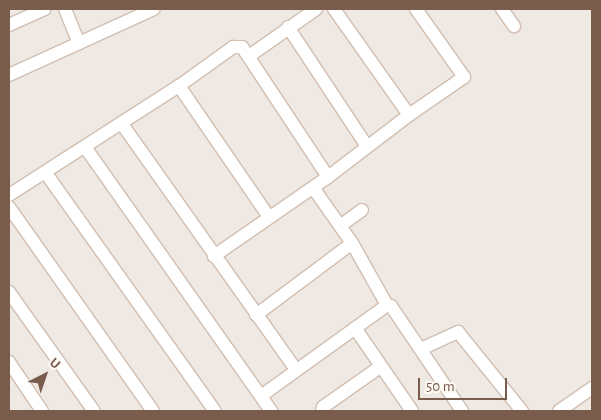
<!DOCTYPE html>
<style>
body{margin:0}
#map{position:relative;width:601px;height:420px;overflow:hidden;background:#fdf6ec;font-family:"Alegreya Sans",sans-serif}
div>[style]{position:absolute}
.industrial>*{inset:0;background:#efe9e4}
.roads{filter:drop-shadow(1px 0 #d1beb0) drop-shadow(-1px 0 #d1beb0) drop-shadow(0 1px #d1beb0) drop-shadow(0 -1px #d1beb0)}
.minor>*{height:12px;margin:-6px;padding:0 6px;transform-origin:6px;border-radius:6px;background:#fff}
span{translate:-50% -50%;white-space:nowrap;text-align:center;line-height:1.15;-webkit-text-stroke:4px #fffaf3;paint-order:stroke}
.frame{position:absolute;inset:0;border:10px solid #7a5c4d;pointer-events:none}
.north{position:absolute;left:20px;top:350px;width:50px;height:50px;-webkit-text-stroke:4px #fffaf3;paint-order:stroke;rotate:41deg;font-size:14px;font-weight:700;line-height:20px;text-align:center;color:#7a5c4d}
.north::after{content:'';display:block;margin:auto;width:18px;height:22px;background:#7a5c4d;clip-path:polygon(50% 0,100% 100%,50% 72%,0 100%)}
.scale{position:absolute;left:418px;top:378px;width:89px;height:22px;box-sizing:border-box;border:2px solid #7a5c4d;border-top:0;padding-left:6px;font-size:15px;line-height:18px;white-space:nowrap;color:#7a5c4d;-webkit-text-stroke:4px #fffaf3;paint-order:stroke}
</style>
<div id="map">
<div class="industrial">
<div style="clip-path:polygon(9px 9px,592px 9px,592px 411px,9px 411px)"></div>
</div>
<div class="roads">
<div class="minor">
<div style="left:65px;top:9px;width:37px;rotate:68deg"></div>
<div style="left:502px;top:9px;width:21px;rotate:55deg"></div>
<div style="left:9px;top:25px;width:39px;rotate:-24deg"></div>
<div style="left:288px;top:27px;width:141px;rotate:56.5deg"></div>
<div style="left:249px;top:56px;width:82px;rotate:-35deg"></div>
<div style="left:9px;top:75px;width:159px;rotate:-24.5deg"></div>
<div style="left:179px;top:86px;width:159px;rotate:55.5deg"></div>
<div style="left:409px;top:115px;width:67px;rotate:-34.6deg"></div>
<div style="left:464px;top:77px;width:83px;rotate:-125.2deg"></div>
<div style="left:122px;top:124px;width:301px;rotate:54.7deg"></div>
<div style="left:85px;top:147px;width:323px;rotate:54.8deg"></div>
<div style="left:45px;top:172px;width:293px;rotate:54.6deg"></div>
<div style="left:328px;top:177px;width:102px;rotate:-37.4deg"></div>
<div style="left:409px;top:115px;width:130px;rotate:-125.3deg"></div>
<div style="left:314px;top:189px;width:66px;rotate:54.9deg"></div>
<div style="left:352px;top:243px;width:71px;rotate:60.6deg"></div>
<div style="left:387px;top:305px;width:4px;rotate:14deg"></div>
<div style="left:391px;top:306px;width:127px;rotate:55.9deg"></div>
<div style="left:9px;top:195px;width:202px;rotate:-32.7deg"></div>
<div style="left:179px;top:86px;width:67px;rotate:-35.8deg"></div>
<div style="left:233px;top:47px;width:9px"></div>
<div style="left:242px;top:47px;width:156px;rotate:56.5deg"></div>
<div style="left:328px;top:177px;width:139px;rotate:145.3deg"></div>
<div style="left:9px;top:207px;width:250px;rotate:54.8deg"></div>
<div style="left:340px;top:226px;width:27px;rotate:-36deg"></div>
<div style="left:9px;top:292px;width:146px;rotate:54.5deg"></div>
<div style="left:256px;top:315px;width:119px;rotate:-36.8deg"></div>
<div style="left:355px;top:328px;width:101px;rotate:55.5deg"></div>
<div style="left:421px;top:349px;width:41px;rotate:-24.7deg"></div>
<div style="left:458px;top:332px;width:102px;rotate:51deg"></div>
<div style="left:9px;top:362px;width:59px;rotate:56deg"></div>
<div style="left:261px;top:396px;width:155px;rotate:-35.8deg"></div>
<div style="left:322px;top:411px;width:4px;rotate:-76deg"></div>
<div style="left:323px;top:407px;width:70px;rotate:-35.1deg"></div>
<div style="left:559px;top:411px;width:40px;rotate:-34.9deg"></div>
</div>
</div>
<div class="frame"></div>
<div class="north">U</div>
<div class="scale">50 m</div>
</div>
